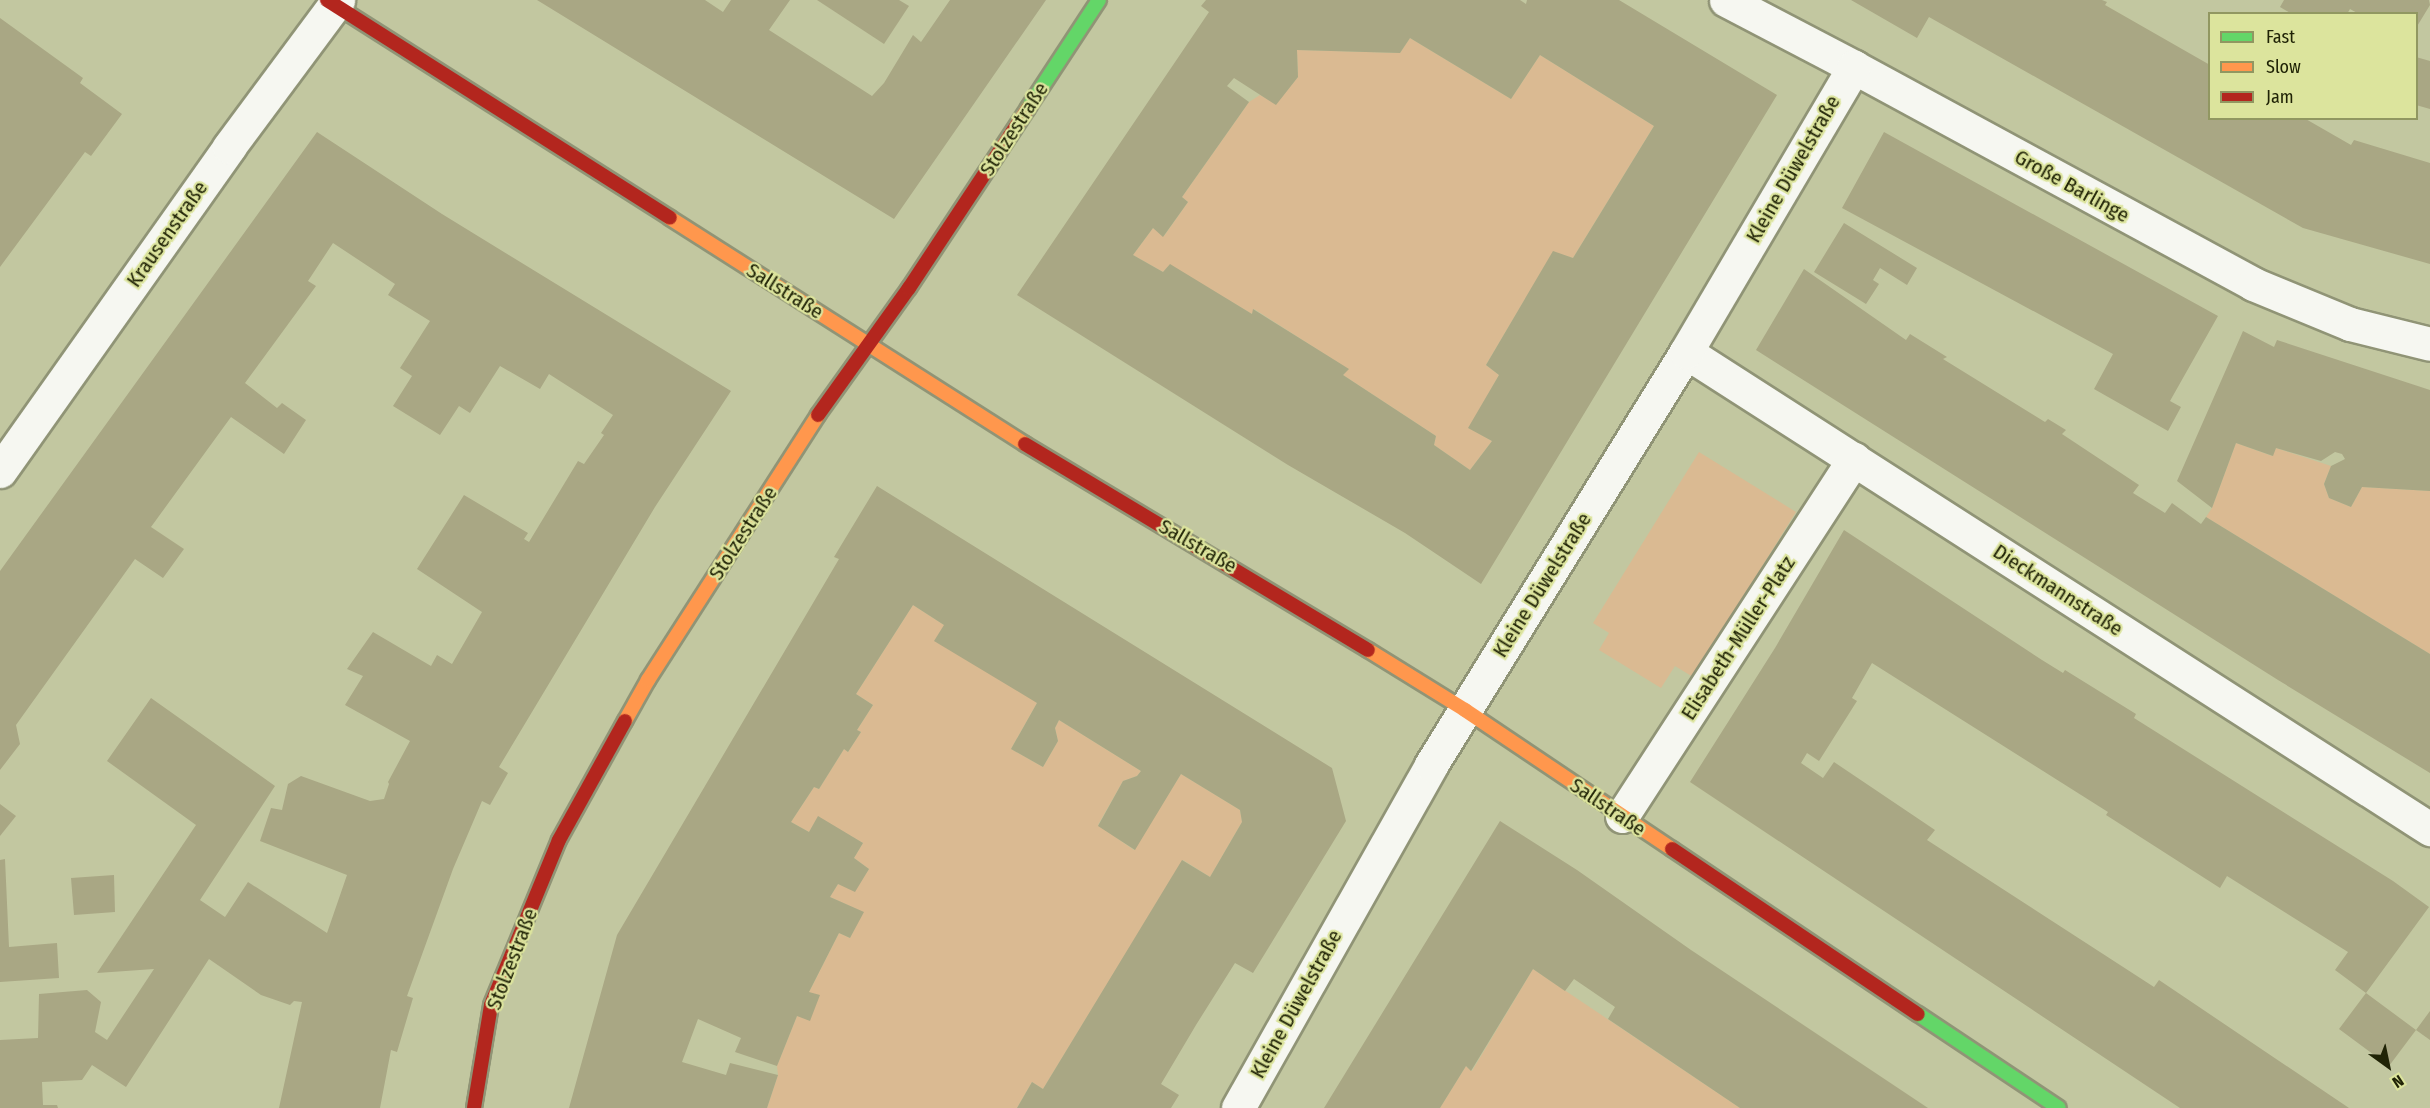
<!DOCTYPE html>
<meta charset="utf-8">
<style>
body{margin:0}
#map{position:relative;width:2430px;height:1108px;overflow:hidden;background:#c2c7a0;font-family:"Fira Sans Condensed",sans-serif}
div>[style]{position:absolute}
.green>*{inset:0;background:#daba92}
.building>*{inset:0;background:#a9a784}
.roads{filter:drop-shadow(2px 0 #909476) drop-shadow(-2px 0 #909476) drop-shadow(0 2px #909476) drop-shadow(0 -2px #909476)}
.street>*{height:33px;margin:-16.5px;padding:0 16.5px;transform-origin:16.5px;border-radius:16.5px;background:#f6f7f1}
.fast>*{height:14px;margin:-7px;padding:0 7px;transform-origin:7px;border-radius:7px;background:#63d668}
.slow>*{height:14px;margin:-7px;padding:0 7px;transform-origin:7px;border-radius:7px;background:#ff974d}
.jam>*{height:14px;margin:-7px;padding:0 7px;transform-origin:7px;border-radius:7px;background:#b3261e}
span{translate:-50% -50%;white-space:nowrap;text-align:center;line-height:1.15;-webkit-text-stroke:4.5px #dce49d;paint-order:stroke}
.street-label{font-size:21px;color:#202306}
.legend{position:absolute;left:2208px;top:12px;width:210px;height:108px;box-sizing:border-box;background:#dce49d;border:2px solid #919761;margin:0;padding:8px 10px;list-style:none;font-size:18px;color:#202306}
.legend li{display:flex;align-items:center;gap:12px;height:30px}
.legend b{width:30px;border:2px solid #919761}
.north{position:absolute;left:2358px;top:1036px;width:60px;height:60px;-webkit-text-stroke:4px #dce49d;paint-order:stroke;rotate:147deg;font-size:16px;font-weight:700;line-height:24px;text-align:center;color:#202306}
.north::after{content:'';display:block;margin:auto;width:21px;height:27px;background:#202306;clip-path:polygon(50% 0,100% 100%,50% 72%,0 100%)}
</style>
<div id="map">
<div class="green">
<div style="clip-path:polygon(1410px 38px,1511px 99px,1540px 55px,1654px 126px,1573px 258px,1553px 252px,1486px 365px,1499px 375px,1469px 428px,1492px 441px,1470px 470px,1434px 445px,1436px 436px,1343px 375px,1348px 369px,1254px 309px,1252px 314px,1170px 265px,1163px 272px,1133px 255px,1153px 228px,1164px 236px,1188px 202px,1182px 197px,1249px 102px,1260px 95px,1276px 104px,1298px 77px,1297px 50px,1400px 53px)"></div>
<div style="clip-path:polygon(2236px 443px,2272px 456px,2276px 448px,2331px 466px,2324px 484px,2329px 498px,2351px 507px,2362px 487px,2430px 491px,2430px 654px,2206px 517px,2212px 508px)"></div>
<div style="clip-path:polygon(1699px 452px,1796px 512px,1693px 677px,1675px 666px,1661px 688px,1599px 650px,1609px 633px,1593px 623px)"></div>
<div style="clip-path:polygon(913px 605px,944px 625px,1037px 703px,1011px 749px,1043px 767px,1058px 741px,1055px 728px,1059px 720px,1141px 771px,1137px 776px,1123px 781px,1098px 825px,1134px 850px,1181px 774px,1240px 810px,1242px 822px,1210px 877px,1183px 860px,1043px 1089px,1032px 1082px,1017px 1108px,767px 1108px,778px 1075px,777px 1066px,797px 1016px,839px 933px,850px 938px,863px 912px,830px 897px,838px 884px,855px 891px,869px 869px,854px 858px,863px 843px,818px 817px,809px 832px,791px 822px,814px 787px,819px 789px,844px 749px,848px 752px,861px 732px,857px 730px,873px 705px,856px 694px)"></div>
<div style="clip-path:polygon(1533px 969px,1740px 1108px,1440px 1108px,1466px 1066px,1472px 1071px)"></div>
</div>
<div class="building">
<div style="clip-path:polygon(537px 0,705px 0,723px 12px,731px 0,790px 0,769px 30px,872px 96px,884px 83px,913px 35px,921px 42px,950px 0,1046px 0,894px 219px)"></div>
<div style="clip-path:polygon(817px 0,899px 0,909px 6px,884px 44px)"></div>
<div style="clip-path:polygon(evenodd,1206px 0,1520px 0,1526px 4px,1527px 0,1619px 0,1777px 95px,1481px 584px,1405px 533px,1288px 465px,1017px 295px,1209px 12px,1201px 6px,1206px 0,1410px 38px,1511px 99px,1540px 55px,1654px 126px,1573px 258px,1553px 251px,1486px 365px,1499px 375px,1468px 428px,1492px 441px,1470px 470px,1434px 445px,1436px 436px,1343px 375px,1349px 369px,1253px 309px,1252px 314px,1170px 264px,1163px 272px,1133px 255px,1153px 228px,1163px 237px,1188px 202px,1182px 197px,1249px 102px,1227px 86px,1234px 78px,1276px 105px,1298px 77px,1297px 50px,1400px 53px,1410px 38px)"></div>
<div style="clip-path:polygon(1851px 0,2102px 0,2107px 2px,2105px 5px,2210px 65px,2210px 118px,2304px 118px,2351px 145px,2354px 140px,2430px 163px,2430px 264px,2303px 228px,1929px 17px,1917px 38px)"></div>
<div style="clip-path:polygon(2284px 0,2429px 0,2430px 5px,2416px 28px,2416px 14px,2359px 14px,2350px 9px,2347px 14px,2292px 14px,2280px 7px)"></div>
<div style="clip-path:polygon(0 18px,83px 78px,80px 83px,122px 114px,91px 156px,85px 152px,0 267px)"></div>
<div style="clip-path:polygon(2416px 57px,2430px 61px,2430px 109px,2416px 105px)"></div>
<div style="clip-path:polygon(317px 132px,442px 214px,731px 391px,655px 507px,499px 767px,508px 773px,490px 805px,482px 801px,453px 869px,407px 996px,413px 998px,397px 1052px,391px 1050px,380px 1108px,279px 1108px,302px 1002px,294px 1001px,290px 1005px,261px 995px,209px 959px,126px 1087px,92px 1065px,82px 1080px,42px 1082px,43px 1105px,57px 1105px,58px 1108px,0 1108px,0 1040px,38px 1038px,39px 994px,87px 990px,101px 1002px,95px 1032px,107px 1040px,154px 969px,97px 973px,196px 825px,107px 761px,151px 698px,275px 786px,200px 900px,225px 917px,248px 882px,327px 933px,347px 875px,260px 841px,271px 808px,282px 810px,288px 784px,301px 776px,370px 801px,384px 799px,389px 784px,388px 782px,410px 741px,345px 705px,363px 676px,347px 669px,373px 632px,431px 666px,437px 655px,452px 664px,482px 612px,417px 569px,464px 495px,528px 533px,524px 539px,529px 542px,578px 461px,584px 464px,604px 435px,601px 433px,613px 415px,549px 374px,540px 389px,500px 366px,470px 413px,459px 406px,440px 435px,393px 406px,412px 376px,400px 368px,430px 321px,388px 295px,395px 284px,333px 243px,308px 281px,316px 286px,245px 383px,277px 408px,282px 403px,306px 420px,284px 454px,231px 417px,151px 527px,184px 549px,163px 578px,135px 559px,16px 725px,20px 744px,0 770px,0 571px)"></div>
<div style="clip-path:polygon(1884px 132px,2218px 316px,2170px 401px,2181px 407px,2168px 431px,2094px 389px,2113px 354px,1842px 208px)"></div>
<div style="clip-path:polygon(1844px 223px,1917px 268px,1907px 285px,1880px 268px,1873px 280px,1879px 284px,1866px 304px,1814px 272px)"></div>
<div style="clip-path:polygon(1804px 269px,1906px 340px,1910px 334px,1947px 357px,1943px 359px,2045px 422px,2048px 419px,2066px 430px,2062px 434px,2139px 485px,2133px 493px,2165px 513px,2172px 503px,2201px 524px,2206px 517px,2430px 654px,2430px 773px,2278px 680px,1756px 350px)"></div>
<div style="clip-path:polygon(2243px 331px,2274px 347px,2277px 340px,2430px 390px,2430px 491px,2362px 487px,2351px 507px,2329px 498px,2324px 484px,2331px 466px,2345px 459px,2342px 454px,2335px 452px,2321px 461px,2276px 448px,2273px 456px,2236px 443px,2212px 508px,2177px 481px)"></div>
<div style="clip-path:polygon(877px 486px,1332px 768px,1346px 821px,1253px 973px,1235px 963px,1196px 1025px,1161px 1084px,1179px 1095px,1171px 1108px,1017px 1108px,1032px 1082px,1043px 1089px,1182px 860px,1210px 877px,1242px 822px,1240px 810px,1181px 774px,1135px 850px,1098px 826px,1123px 781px,1137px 776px,1141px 771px,1059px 720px,1055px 728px,1058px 741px,1043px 767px,1011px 749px,1037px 703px,934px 641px,944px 625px,913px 605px,856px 694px,873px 705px,857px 730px,861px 732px,848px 752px,844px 749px,819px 789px,814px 787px,791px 822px,809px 832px,818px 816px,863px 843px,854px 858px,869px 869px,855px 892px,838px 884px,830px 897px,864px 912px,850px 938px,839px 933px,809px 992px,820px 995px,810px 1021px,797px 1016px,777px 1066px,735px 1052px,741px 1038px,698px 1019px,682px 1062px,726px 1075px,730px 1063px,778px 1075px,767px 1108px,569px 1108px,617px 935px,839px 559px,834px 557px)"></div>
<div style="clip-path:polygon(1844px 530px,2042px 660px,2063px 673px,2065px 670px,2136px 714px,2134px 718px,2393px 881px,2429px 907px,2366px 993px,2335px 970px,2348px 952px,2227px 876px,2220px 888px,2106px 815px,2108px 812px,1872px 663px,1852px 698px,1857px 701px,1819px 761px,1807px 753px,1801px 763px,1823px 778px,1834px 762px,1935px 830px,1927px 840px,2154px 987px,2159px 980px,2349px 1108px,2180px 1108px,1690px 782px,1775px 648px)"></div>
<div style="clip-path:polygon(0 804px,16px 816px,0 836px)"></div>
<div style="clip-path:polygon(1500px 821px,1577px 870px,1691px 950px,1928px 1108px,1740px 1108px,1608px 1019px,1615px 1007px,1574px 979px,1565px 991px,1533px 969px,1471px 1071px,1466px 1066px,1440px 1108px,1324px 1108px)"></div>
<div style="clip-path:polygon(5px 859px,9px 947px,57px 943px,59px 978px,0 982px,0 860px)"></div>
<div style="clip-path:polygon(114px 875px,115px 912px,74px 915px,71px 878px)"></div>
<div style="clip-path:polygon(2366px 993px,2416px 1030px,2430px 1011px,2430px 1040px,2416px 1030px,2389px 1066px,2339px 1029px)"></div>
</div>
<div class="roads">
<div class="street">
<div style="left:1726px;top:0;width:144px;rotate:27.6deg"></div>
<div style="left:1854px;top:67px;width:454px;rotate:28.5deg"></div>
<div style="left:2253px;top:284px;width:105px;rotate:22.4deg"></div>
<div style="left:2350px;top:324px;width:82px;rotate:14deg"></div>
<div style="left:1686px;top:352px;width:884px;rotate:32.67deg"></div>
<div style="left:0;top:471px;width:397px;rotate:-54.7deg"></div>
<div style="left:229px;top:147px;width:183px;rotate:-53.4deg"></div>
<div style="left:1622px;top:816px;width:426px;rotate:-57deg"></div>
<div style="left:1238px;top:1108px;width:394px;rotate:-60.6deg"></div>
<div style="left:1431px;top:765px;width:485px;rotate:-58.3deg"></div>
<div style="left:1686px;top:352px;width:331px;rotate:-59.5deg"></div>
</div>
<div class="fast">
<div style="left:1028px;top:108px;width:129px;rotate:-56.7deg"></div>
<div style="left:1918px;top:1014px;width:169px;rotate:33.7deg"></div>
</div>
<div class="slow">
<div style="left:670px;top:218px;width:421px;rotate:32.5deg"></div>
<div style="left:1368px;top:650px;width:114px;rotate:31.7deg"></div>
<div style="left:1465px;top:710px;width:249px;rotate:33.9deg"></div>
<div style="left:625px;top:721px;width:47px;rotate:-60.7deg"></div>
<div style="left:648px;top:680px;width:315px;rotate:-57.3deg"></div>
</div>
<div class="jam">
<div style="left:327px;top:0;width:406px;rotate:32.4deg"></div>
<div style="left:818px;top:415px;width:156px;rotate:-54.4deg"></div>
<div style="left:909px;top:288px;width:216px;rotate:-56.5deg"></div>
<div style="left:1025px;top:444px;width:400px;rotate:31deg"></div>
<div style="left:1672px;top:849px;width:296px;rotate:33.9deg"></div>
<div style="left:474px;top:1108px;width:104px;rotate:-80.6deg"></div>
<div style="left:491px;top:1005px;width:178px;rotate:-67.6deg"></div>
<div style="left:559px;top:840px;width:136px;rotate:-61deg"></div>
</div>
</div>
<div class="street-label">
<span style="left:1014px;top:129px;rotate:-57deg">Stolzestraße</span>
<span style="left:1793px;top:169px;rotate:-60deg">Kleine Düwelstraße</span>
<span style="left:2072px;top:186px;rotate:29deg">Große Barlinge</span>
<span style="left:167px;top:234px;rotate:-55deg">Krausenstraße</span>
<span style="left:785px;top:291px;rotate:32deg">Sallstraße</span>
<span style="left:743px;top:533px;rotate:-57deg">Stolzestraße</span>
<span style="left:1198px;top:546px;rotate:30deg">Sallstraße</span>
<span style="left:1542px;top:585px;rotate:-58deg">Kleine Düwelstraße</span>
<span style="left:2058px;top:590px;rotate:33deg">Dieckmannstraße</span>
<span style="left:1738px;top:638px;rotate:-57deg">Elisabeth-Müller-Platz</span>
<span style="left:1608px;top:807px;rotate:34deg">Sallstraße</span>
<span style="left:512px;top:959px;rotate:-69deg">Stolzestraße</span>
<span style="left:1296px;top:1004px;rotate:-61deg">Kleine Düwelstraße</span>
</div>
<ul class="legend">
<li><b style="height:8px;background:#63d668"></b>Fast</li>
<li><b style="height:8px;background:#ff974d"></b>Slow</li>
<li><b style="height:8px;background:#b3261e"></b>Jam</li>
</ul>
<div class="north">N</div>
</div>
